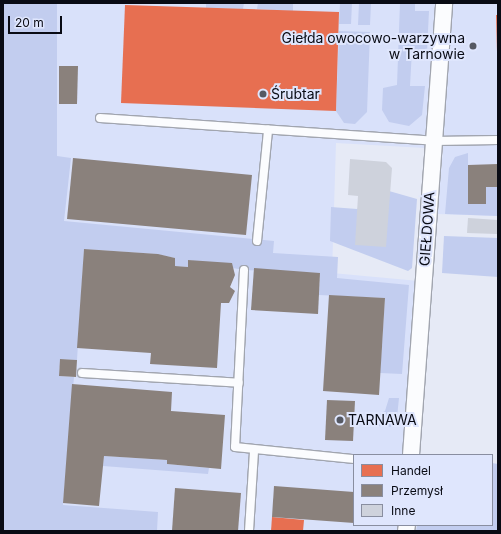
<!DOCTYPE html>
<meta charset="utf-8">
<style>
body{margin:0}
#map{position:relative;width:501px;height:534px;overflow:hidden;background:#e6eaf6;font-family:Inter,sans-serif}
div>[style]{position:absolute}
.built>*{inset:0;background:#d9e1fa}
.green>*{inset:0;background:#c2cdef}
.shops>*{inset:0;background:#e76f51}
.industry>*{inset:0;background:#8a817c}
.building>*{inset:0;background:#ced2dc}
.roads{filter:drop-shadow(1px 0 #a1a5af) drop-shadow(-1px 0 #a1a5af) drop-shadow(0 1px #a1a5af) drop-shadow(0 -1px #a1a5af)}
.service>*{height:8px;margin:-4px;padding:0 4px;transform-origin:4px;border-radius:4px;background:#fbfcfe}
.minor>*{height:16px;margin:-8px;padding:0 8px;transform-origin:8px;border-radius:8px;background:#fbfcfe}
.dots>*{width:11px;height:11px;translate:-50% -50%;box-sizing:border-box;border:2px solid #dfe6fd;border-radius:50%}
span{translate:-50% -50%;white-space:nowrap;text-align:center;line-height:1.15;-webkit-text-stroke:4px #dfe6fd;paint-order:stroke}
.poi-label{font-size:14px;color:#090b14}
.right{translate:-100% -50%;text-align:right}
.left{translate:0 -50%;text-align:left}
.street-label{font-size:14px;color:#090b14}
.frame{position:absolute;inset:0;border:4px solid #090b14;pointer-events:none}
.legend{position:absolute;left:353px;top:454px;width:140px;height:72px;box-sizing:border-box;background:#dfe6fd;border:1px solid #898ea0;margin:0;padding:5px 7px;list-style:none;font-size:12px;color:#090b14}
.legend li{display:flex;align-items:center;gap:8px;height:20px}
.legend b{width:20px;border:1px solid #898ea0}
.scale{position:absolute;left:8px;top:16px;width:54px;height:18px;box-sizing:border-box;border:2px solid #090b14;border-top:0;padding-left:5px;font-size:12px;line-height:14px;white-space:nowrap;color:#090b14;-webkit-text-stroke:3px #dfe6fd;paint-order:stroke}
</style>
<div id="map">
<div class="built">
<div style="clip-path:polygon(57px 3px,498px 3px,498px 216px,437px 214px,443px 149px,336px 143px,332px 273px,419px 281px,402px 455px,354px 455px,354px 525px,400px 525px,400px 531px,128px 531px,52px 517px)"></div>
</div>
<div class="green">
<div style="clip-path:polygon(3px 3px,57px 3px,57px 156px,71px 158px,64px 221px,274px 241px,273px 253px,338px 257px,337px 278px,409px 285px,402px 374px,380px 373px,385px 298px,319px 295px,320px 273px,244px 270px,188px 260px,188px 267px,175px 266px,175px 258px,157px 254px,84px 249px,77px 360px,60px 359px,59px 376px,74px 377px,63px 505px,158px 512px,157px 531px,3px 531px)"></div>
<div style="clip-path:polygon(206px 3px,244px 3px,243px 9px,206px 8px)"></div>
<div style="clip-path:polygon(258px 3px,293px 3px,293px 11px,257px 9px)"></div>
<div style="clip-path:polygon(340px 3px,352px 3px,351px 24px,339px 24px)"></div>
<div style="clip-path:polygon(359px 3px,371px 3px,370px 25px,358px 25px)"></div>
<div style="clip-path:polygon(400px 3px,415px 3px,415px 11px,429px 11px,427px 51px,412px 50px,410px 86px,425px 86px,422px 115px,409px 126px,389px 122px,382px 110px,383px 88px,397px 85px)"></div>
<div style="clip-path:polygon(339px 31px,370px 32px,367px 112px,355px 124px,344px 123px,336px 111px)"></div>
<div style="clip-path:polygon(468px 153px,468px 203px,486px 187px,498px 187px,498px 216px,445px 214px,449px 168px,455px 157px)"></div>
<div style="clip-path:polygon(389px 191px,417px 199px,412px 268px,408px 271px,330px 241px,331px 207px,357px 209px)"></div>
<div style="clip-path:polygon(444px 236px,498px 238px,498px 277px,442px 273px)"></div>
<div style="clip-path:polygon(389px 398px,399px 398px,396px 427px,373px 426px,375px 417px,385px 411px)"></div>
<div style="clip-path:polygon(104px 456px,167px 460px,167px 464px,209px 468px,208px 474px,103px 466px)"></div>
<div style="clip-path:polygon(492px 463px,498px 464px,498px 531px,416px 531px,417px 525px,492px 525px)"></div>
</div>
<div class="shops">
<div style="clip-path:polygon(125px 5px,339px 12px,336px 111px,121px 103px)"></div>
<div style="clip-path:polygon(496px 15px,498px 15px,498px 52px,497px 52px)"></div>
<div style="clip-path:polygon(272px 517px,304px 520px,303px 531px,271px 531px)"></div>
</div>
<div class="industry">
<div style="clip-path:polygon(59px 66px,78px 66px,77px 104px,59px 104px)"></div>
<div style="clip-path:polygon(73px 158px,252px 175px,246px 235px,67px 219px)"></div>
<div style="clip-path:polygon(498px 164px,498px 187px,486px 187px,486px 204px,468px 204px,468px 165px)"></div>
<div style="clip-path:polygon(84px 249px,158px 254px,175px 258px,175px 266px,188px 267px,188px 260px,232px 263px,235px 275px,230px 287px,235px 291px,229px 303px,221px 303px,217px 368px,150px 364px,151px 353px,77px 348px)"></div>
<div style="clip-path:polygon(254px 268px,320px 273px,318px 314px,251px 310px)"></div>
<div style="clip-path:polygon(329px 295px,385px 298px,379px 395px,323px 391px)"></div>
<div style="clip-path:polygon(60px 359px,77px 360px,76px 377px,59px 376px)"></div>
<div style="clip-path:polygon(72px 384px,172px 392px,171px 411px,225px 415px,221px 469px,167px 464px,167px 460px,104px 456px,99px 506px,63px 503px)"></div>
<div style="clip-path:polygon(327px 400px,355px 401px,353px 441px,325px 440px)"></div>
<div style="clip-path:polygon(274px 486px,354px 492px,354px 523px,272px 517px)"></div>
<div style="clip-path:polygon(175px 488px,241px 493px,238px 531px,172px 531px)"></div>
</div>
<div class="building">
<div style="clip-path:polygon(350px 159px,386px 162px,392px 168px,386px 247px,355px 245px,358px 196px,348px 195px)"></div>
<div style="clip-path:polygon(468px 218px,498px 220px,497px 234px,467px 233px)"></div>
</div>
<div class="roads">
<div class="service">
<div style="left:100px;top:118px;width:335px;rotate:3.9deg"></div>
<div style="left:434px;top:141px;width:64px;rotate:-0.9deg"></div>
<div style="left:257px;top:241px;width:112px;rotate:-84.3deg"></div>
<div style="left:244px;top:270px;width:177px;rotate:92.9deg"></div>
<div style="left:235px;top:447px;width:120px;rotate:5.8deg"></div>
<div style="left:82px;top:373px;width:157px;rotate:3.6deg"></div>
<div style="left:249px;top:531px;width:80px;rotate:-86.4deg"></div>
</div>
<div class="minor">
<div style="left:411px;top:455px;width:453px;rotate:-85.8deg"></div>
<div style="left:406px;top:531px;width:6px;rotate:-81deg"></div>
</div>
</div>
<div class="dots">
<div style="left:473px;top:46px;background:#565963"></div>
<div style="left:263px;top:94px;background:#565963"></div>
<div style="left:340px;top:420px;background:#565963"></div>
</div>
<div class="poi-label">
<span class="right" style="left:465px;top:46px">Giełda owocowo-warzywna<br>w Tarnowie</span>
<span class="left" style="left:271px;top:94px">Śrubtar</span>
<span class="left" style="left:348px;top:420px">TARNAWA</span>
</div>
<div class="street-label">
<span style="left:427px;top:229px;rotate:-86deg">GIEŁDOWA</span>
</div>
<div class="frame"></div>
<ul class="legend">
<li><b style="height:11px;background:#e76f51"></b>Handel</li>
<li><b style="height:11px;background:#8a817c"></b>Przemysł</li>
<li><b style="height:11px;background:#ced2dc"></b>Inne</li>
</ul>
<div class="scale">20 m</div>
</div>
